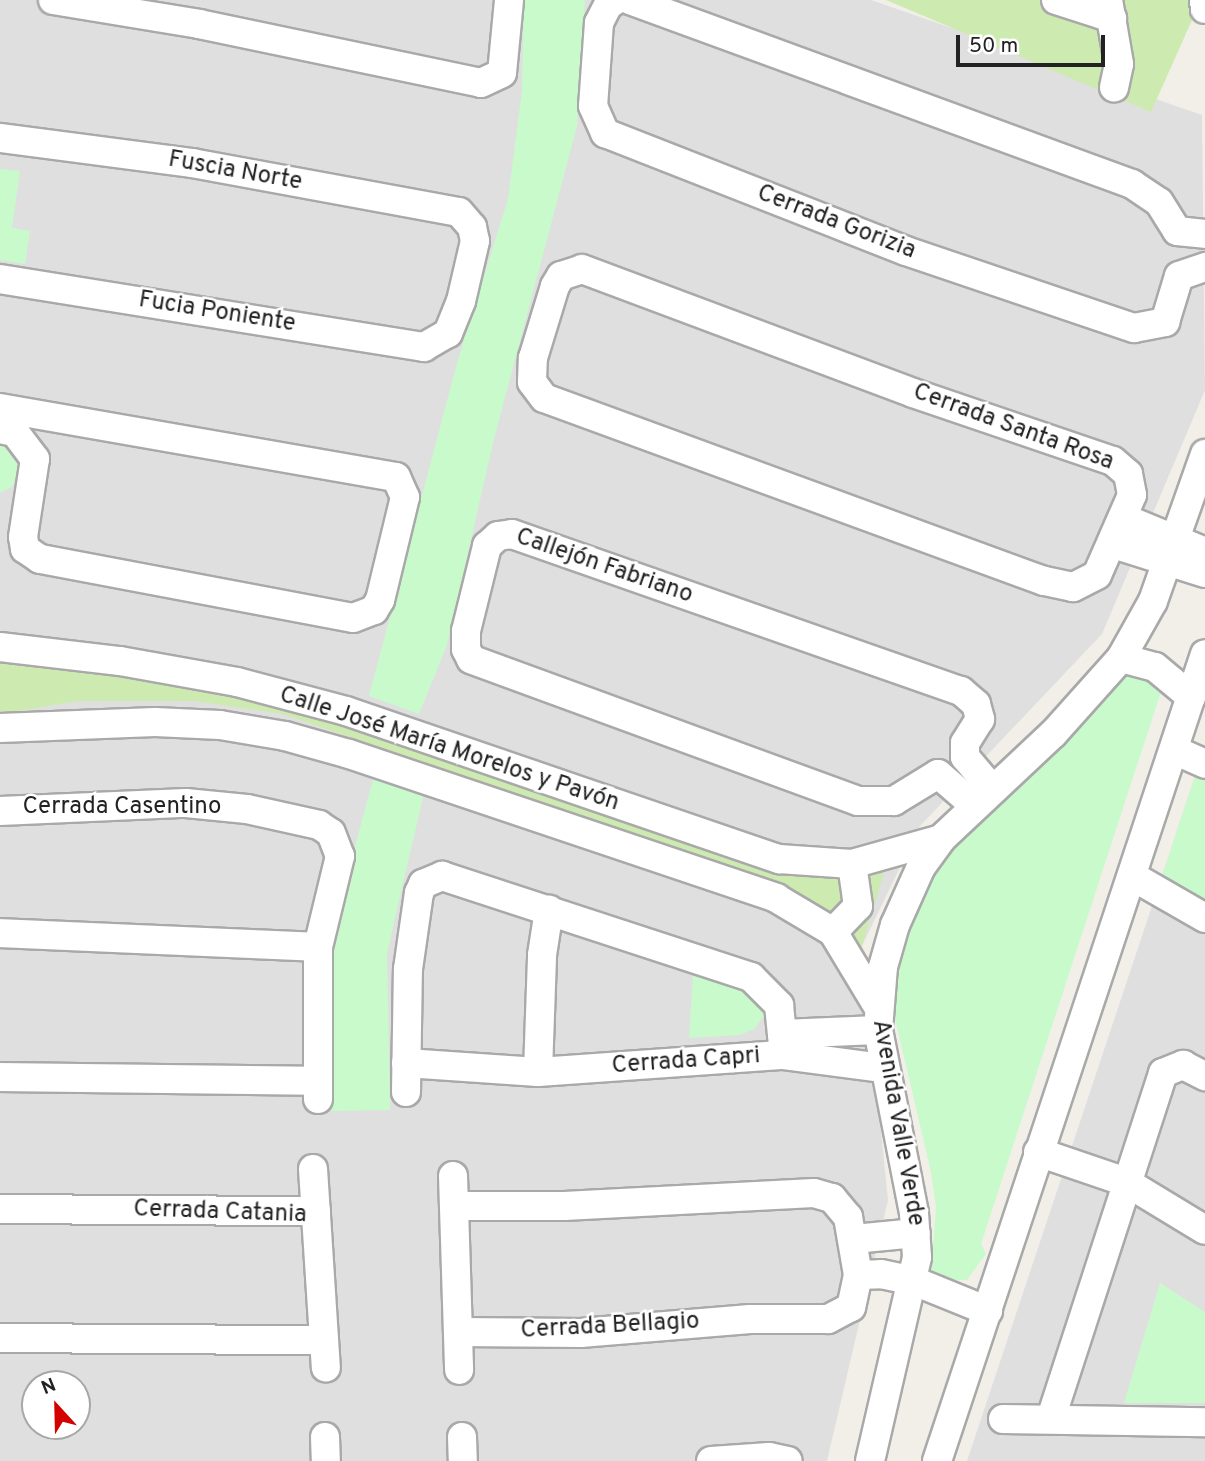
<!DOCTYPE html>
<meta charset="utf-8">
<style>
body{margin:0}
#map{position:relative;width:1205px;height:1461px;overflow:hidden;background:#f2efe9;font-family:Overpass,sans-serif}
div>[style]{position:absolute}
.residential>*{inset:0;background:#e0dfdf}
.grass>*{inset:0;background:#cdebb0}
.park>*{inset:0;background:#c8facc}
.roads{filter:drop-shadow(2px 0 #a9a9a9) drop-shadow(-2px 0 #a9a9a9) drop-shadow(0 2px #a9a9a9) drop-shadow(0 -2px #a9a9a9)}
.minor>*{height:28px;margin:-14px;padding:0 14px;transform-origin:14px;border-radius:14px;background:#fff}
span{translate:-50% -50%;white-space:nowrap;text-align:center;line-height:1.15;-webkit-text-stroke:5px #fff;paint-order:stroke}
.street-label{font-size:24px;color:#222}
.north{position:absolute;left:21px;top:1370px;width:70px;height:70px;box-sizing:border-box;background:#fff;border:2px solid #a7a7a7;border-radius:50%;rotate:338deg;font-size:19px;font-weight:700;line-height:28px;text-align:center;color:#222}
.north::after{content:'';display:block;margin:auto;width:24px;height:32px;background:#d40000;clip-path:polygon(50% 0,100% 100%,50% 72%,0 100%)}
.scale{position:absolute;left:956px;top:35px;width:149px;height:32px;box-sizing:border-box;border:4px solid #222;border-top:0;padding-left:9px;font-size:21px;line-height:24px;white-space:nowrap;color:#222;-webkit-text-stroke:5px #fff;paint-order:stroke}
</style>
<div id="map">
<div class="residential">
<div style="clip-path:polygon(evenodd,0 0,871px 0,1202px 115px,1205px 390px,1102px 634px,920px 826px,862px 946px,888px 1200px,827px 1461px,0 1461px,0 0,35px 1384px,77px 1384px,77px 1426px,35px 1426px,35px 1384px)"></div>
<div style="clip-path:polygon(1205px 746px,1205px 1461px,967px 1461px,1160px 882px)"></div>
</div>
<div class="grass">
<div style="clip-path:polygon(886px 0,1201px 0,1151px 112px)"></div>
<div style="clip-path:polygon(0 654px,267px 695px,620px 816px,886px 866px,862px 946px,844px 937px,805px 899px,768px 878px,282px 714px,194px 701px,78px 701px,0 714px)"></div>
</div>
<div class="park">
<div style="clip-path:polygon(524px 0,585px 0,577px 126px,493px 443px,447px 645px,419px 714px,369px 696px,457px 363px,508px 199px,522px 90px)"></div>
<div style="clip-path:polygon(0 169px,20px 171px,12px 228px,30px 231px,25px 264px,0 260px)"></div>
<div style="clip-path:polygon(0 441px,12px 446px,19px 464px,13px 486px,0 493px)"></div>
<div style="clip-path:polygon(1127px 676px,1148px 676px,1161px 692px,1155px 710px,981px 1244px,986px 1254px,967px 1280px,947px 1280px,931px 1273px,936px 1207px,931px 1172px,894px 1015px,894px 981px,910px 907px,922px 879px,1112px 683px)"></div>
<div style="clip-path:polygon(375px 772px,426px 784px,387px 953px,390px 1110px,326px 1111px,325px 958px)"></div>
<div style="clip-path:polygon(1195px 776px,1205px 781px,1205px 912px,1160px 882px)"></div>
<div style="clip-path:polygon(693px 974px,750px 984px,766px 1013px,754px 1029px,740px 1035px,689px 1038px)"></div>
<div style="clip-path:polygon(1160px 1283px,1205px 1312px,1205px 1403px,1124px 1403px)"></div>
</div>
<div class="roads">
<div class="minor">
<div style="left:53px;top:0;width:148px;rotate:9.3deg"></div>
<div style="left:199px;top:24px;width:288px;rotate:11.8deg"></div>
<div style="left:481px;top:83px;width:23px;rotate:-25deg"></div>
<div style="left:502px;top:73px;width:73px;rotate:-84.5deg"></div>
<div style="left:616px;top:0;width:9px;rotate:148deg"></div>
<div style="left:608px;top:5px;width:20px;rotate:117deg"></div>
<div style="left:599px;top:23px;width:83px;rotate:94.1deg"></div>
<div style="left:593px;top:106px;width:30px;rotate:66deg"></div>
<div style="left:605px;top:133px;width:323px;rotate:21.4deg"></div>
<div style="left:906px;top:251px;width:241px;rotate:18.7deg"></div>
<div style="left:1134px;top:328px;width:32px;rotate:-11deg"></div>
<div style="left:1165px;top:322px;width:48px;rotate:-73.1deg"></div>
<div style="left:1179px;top:276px;width:28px;rotate:-19deg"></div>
<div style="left:630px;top:0;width:535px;rotate:20.13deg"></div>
<div style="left:1132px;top:184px;width:32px;rotate:34deg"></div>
<div style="left:1159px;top:202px;width:34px;rotate:58deg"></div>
<div style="left:1177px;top:231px;width:28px;rotate:6deg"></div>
<div style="left:1056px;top:0;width:59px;rotate:17.8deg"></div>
<div style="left:1108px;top:0;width:65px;rotate:80.2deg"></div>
<div style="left:1119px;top:64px;width:24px;rotate:102deg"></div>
<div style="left:1204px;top:0;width:9px;rotate:84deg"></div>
<div style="left:0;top:138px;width:194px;rotate:7.4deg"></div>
<div style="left:192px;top:163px;width:271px;rotate:10.4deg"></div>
<div style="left:459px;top:212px;width:20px;rotate:49deg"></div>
<div style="left:472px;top:227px;width:14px;rotate:78deg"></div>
<div style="left:475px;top:241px;width:62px;rotate:103.1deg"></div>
<div style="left:461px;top:301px;width:35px;rotate:112deg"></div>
<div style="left:448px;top:333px;width:28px;rotate:150deg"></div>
<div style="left:424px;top:347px;width:429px;rotate:-170.9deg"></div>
<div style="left:582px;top:269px;width:353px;rotate:20.5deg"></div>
<div style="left:913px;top:393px;width:211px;rotate:18.8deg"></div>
<div style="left:1113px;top:461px;width:20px;rotate:41deg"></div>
<div style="left:1128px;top:474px;width:21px;rotate:79deg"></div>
<div style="left:1132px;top:495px;width:87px;rotate:113.6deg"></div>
<div style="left:1097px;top:575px;width:27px;rotate:153deg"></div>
<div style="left:1073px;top:587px;width:30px;rotate:-168deg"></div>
<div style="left:1044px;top:581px;width:532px;rotate:-159.9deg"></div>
<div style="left:544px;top:398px;width:20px;rotate:-127deg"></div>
<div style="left:532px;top:382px;width:24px;rotate:-88deg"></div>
<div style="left:533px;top:358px;width:75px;rotate:-73deg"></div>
<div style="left:555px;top:286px;width:12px;rotate:-59deg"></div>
<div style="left:561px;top:276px;width:22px;rotate:-18deg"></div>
<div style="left:0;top:408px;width:402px;rotate:9.9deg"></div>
<div style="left:396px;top:477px;width:22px;rotate:66deg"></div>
<div style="left:405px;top:497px;width:106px;rotate:103.6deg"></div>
<div style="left:380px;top:600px;width:12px;rotate:121deg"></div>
<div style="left:374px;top:610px;width:22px;rotate:159deg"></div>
<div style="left:353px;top:618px;width:319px;rotate:-169.3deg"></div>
<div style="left:40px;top:559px;width:18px;rotate:-146deg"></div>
<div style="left:25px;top:549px;width:12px;rotate:-99deg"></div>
<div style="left:23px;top:537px;width:79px;rotate:-81.3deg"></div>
<div style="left:35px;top:459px;width:34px;rotate:-127deg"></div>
<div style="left:15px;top:432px;width:15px;rotate:-169deg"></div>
<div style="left:1123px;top:518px;width:89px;rotate:22.5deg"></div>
<div style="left:1113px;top:544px;width:96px;rotate:17.5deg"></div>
<div style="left:0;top:647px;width:121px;rotate:6.7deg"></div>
<div style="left:120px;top:661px;width:119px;rotate:10.2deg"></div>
<div style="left:237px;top:682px;width:113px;rotate:14.9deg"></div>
<div style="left:346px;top:711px;width:458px;rotate:18.9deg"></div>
<div style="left:779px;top:859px;width:73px;rotate:3.9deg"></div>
<div style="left:852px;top:864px;width:92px;rotate:-15.7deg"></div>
<div style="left:1121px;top:658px;width:35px;rotate:15deg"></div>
<div style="left:1155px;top:667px;width:47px;rotate:39.8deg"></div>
<div style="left:0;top:728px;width:155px;rotate:-2.2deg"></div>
<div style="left:155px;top:722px;width:65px;rotate:2.6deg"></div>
<div style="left:220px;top:725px;width:66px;rotate:9.6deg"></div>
<div style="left:285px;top:736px;width:66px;rotate:15.7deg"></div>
<div style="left:349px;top:754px;width:451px;rotate:18.6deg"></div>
<div style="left:776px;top:898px;width:66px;rotate:30.8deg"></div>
<div style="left:833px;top:932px;width:85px;rotate:58.9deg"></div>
<div style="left:1174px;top:750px;width:34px;rotate:24deg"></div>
<div style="left:975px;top:806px;width:49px;rotate:-139.1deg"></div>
<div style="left:938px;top:774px;width:52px;rotate:148.5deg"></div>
<div style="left:894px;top:801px;width:36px;rotate:180deg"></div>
<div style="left:858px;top:801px;width:412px;rotate:-159.9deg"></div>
<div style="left:471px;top:659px;width:11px;rotate:-117deg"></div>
<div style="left:466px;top:649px;width:18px;rotate:-90deg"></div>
<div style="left:466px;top:631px;width:88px;rotate:-76.1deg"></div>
<div style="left:487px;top:546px;width:15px;rotate:-42deg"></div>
<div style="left:498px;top:536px;width:14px;rotate:-8deg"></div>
<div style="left:512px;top:534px;width:476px;rotate:19.3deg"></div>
<div style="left:961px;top:691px;width:20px;rotate:41deg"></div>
<div style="left:976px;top:704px;width:16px;rotate:75deg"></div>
<div style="left:980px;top:719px;width:28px;rotate:122deg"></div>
<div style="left:965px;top:743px;width:14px;rotate:90deg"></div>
<div style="left:965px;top:757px;width:43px;rotate:49.7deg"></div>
<div style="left:0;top:811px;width:186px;rotate:-2.5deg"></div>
<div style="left:186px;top:803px;width:61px;rotate:5.6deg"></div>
<div style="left:247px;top:809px;width:74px;rotate:12.5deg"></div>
<div style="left:319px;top:825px;width:14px;rotate:34deg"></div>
<div style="left:331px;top:833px;width:25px;rotate:69deg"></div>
<div style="left:340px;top:856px;width:94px;rotate:103.6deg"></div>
<div style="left:318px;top:947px;width:152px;rotate:90deg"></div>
<div style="left:1132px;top:876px;width:84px;rotate:29.9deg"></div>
<div style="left:833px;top:932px;width:36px;rotate:-46deg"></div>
<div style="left:858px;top:906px;width:42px;rotate:-98.1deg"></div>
<div style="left:0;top:933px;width:318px;rotate:2.5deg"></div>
<div style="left:782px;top:1034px;width:96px;rotate:-2.4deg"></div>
<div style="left:406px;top:1063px;width:132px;rotate:3.9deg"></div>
<div style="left:538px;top:1072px;width:247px;rotate:-4deg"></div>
<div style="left:784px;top:1055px;width:100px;rotate:7.5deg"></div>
<div style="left:538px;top:1072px;width:117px;rotate:-88deg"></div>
<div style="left:542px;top:955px;width:46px;rotate:-81.2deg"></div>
<div style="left:0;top:1077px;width:318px;rotate:0.7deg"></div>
<div style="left:406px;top:1092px;width:123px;rotate:-89.1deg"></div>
<div style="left:408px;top:969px;width:77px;rotate:-81.8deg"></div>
<div style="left:419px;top:893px;width:10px;rotate:-66deg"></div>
<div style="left:423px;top:884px;width:21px;rotate:-23deg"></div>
<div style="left:442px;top:876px;width:325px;rotate:18.1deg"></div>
<div style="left:751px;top:977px;width:40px;rotate:45deg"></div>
<div style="left:779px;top:1005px;width:50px;rotate:84.3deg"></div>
<div style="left:1038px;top:1152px;width:93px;rotate:18.8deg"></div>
<div style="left:1126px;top:1182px;width:92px;rotate:31.3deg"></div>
<div style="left:313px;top:1169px;width:199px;rotate:86.3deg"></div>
<div style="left:453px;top:1176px;width:194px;rotate:88.2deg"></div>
<div style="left:454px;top:1206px;width:110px"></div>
<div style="left:564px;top:1206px;width:250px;rotate:-3deg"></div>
<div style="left:814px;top:1193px;width:19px;rotate:16deg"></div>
<div style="left:832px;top:1198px;width:25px;rotate:50deg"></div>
<div style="left:848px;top:1217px;width:59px;rotate:80.2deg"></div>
<div style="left:858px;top:1275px;width:33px;rotate:102deg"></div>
<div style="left:851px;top:1307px;width:26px;rotate:152deg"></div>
<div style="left:828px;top:1319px;width:78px;rotate:180deg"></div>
<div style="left:750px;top:1319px;width:170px;rotate:175.3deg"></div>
<div style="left:581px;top:1333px;width:122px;rotate:-179.5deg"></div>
<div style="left:0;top:1209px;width:316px;rotate:0.4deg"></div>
<div style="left:854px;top:1239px;width:62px;rotate:-5.5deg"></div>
<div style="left:858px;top:1275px;width:23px;rotate:-2deg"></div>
<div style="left:881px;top:1274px;width:34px;rotate:12deg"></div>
<div style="left:914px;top:1281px;width:80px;rotate:22.1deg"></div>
<div style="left:0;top:1338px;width:324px;rotate:0.4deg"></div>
<div style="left:1051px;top:1418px;width:363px;rotate:-72deg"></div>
<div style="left:1163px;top:1073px;width:22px;rotate:-22deg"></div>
<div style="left:1183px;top:1065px;width:25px;rotate:27deg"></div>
<div style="left:1003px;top:1419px;width:202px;rotate:0.9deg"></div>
<div style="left:325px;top:1437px;width:24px;rotate:88deg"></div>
<div style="left:462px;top:1437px;width:24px;rotate:88deg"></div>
<div style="left:711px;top:1461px;width:58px;rotate:-3.9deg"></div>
<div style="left:769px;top:1457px;width:19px;rotate:12deg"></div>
<div style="left:870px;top:1461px;width:209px;rotate:-77deg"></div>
<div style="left:917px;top:1257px;width:44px;rotate:-93.9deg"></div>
<div style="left:914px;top:1213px;width:187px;rotate:-101.1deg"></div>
<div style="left:878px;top:1030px;width:63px;rotate:-85.5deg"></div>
<div style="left:883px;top:967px;width:44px;rotate:-74.1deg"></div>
<div style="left:895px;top:925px;width:64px;rotate:-65.9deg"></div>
<div style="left:921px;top:867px;width:34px;rotate:-54deg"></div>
<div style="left:941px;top:839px;width:154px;rotate:-43.2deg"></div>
<div style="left:1053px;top:734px;width:102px;rotate:-48.2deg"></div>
<div style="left:1121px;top:658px;width:65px;rotate:-60.7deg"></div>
<div style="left:1153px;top:601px;width:156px;rotate:-70.5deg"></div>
<div style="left:937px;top:1461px;width:850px;rotate:-71.63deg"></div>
</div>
</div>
<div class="street-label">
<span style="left:235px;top:172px;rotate:10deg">Fuscia Norte</span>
<span style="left:836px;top:223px;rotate:21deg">Cerrada Gorizia</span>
<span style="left:217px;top:313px;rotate:9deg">Fucia Poniente</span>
<span style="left:1013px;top:428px;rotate:20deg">Cerrada Santa Rosa</span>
<span style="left:604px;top:567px;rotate:19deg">Callejón Fabriano</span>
<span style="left:449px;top:750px;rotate:18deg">Calle José María Morelos y Pavón</span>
<span style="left:122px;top:808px">Cerrada Casentino</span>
<span style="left:686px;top:1062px;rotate:-4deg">Cerrada Capri</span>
<span style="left:897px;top:1123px;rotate:80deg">Avenida Valle Verde</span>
<span style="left:220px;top:1213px;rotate:2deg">Cerrada Catania</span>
<span style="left:610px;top:1327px;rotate:-3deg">Cerrada Bellagio</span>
</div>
<div class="north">N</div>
<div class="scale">50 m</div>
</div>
